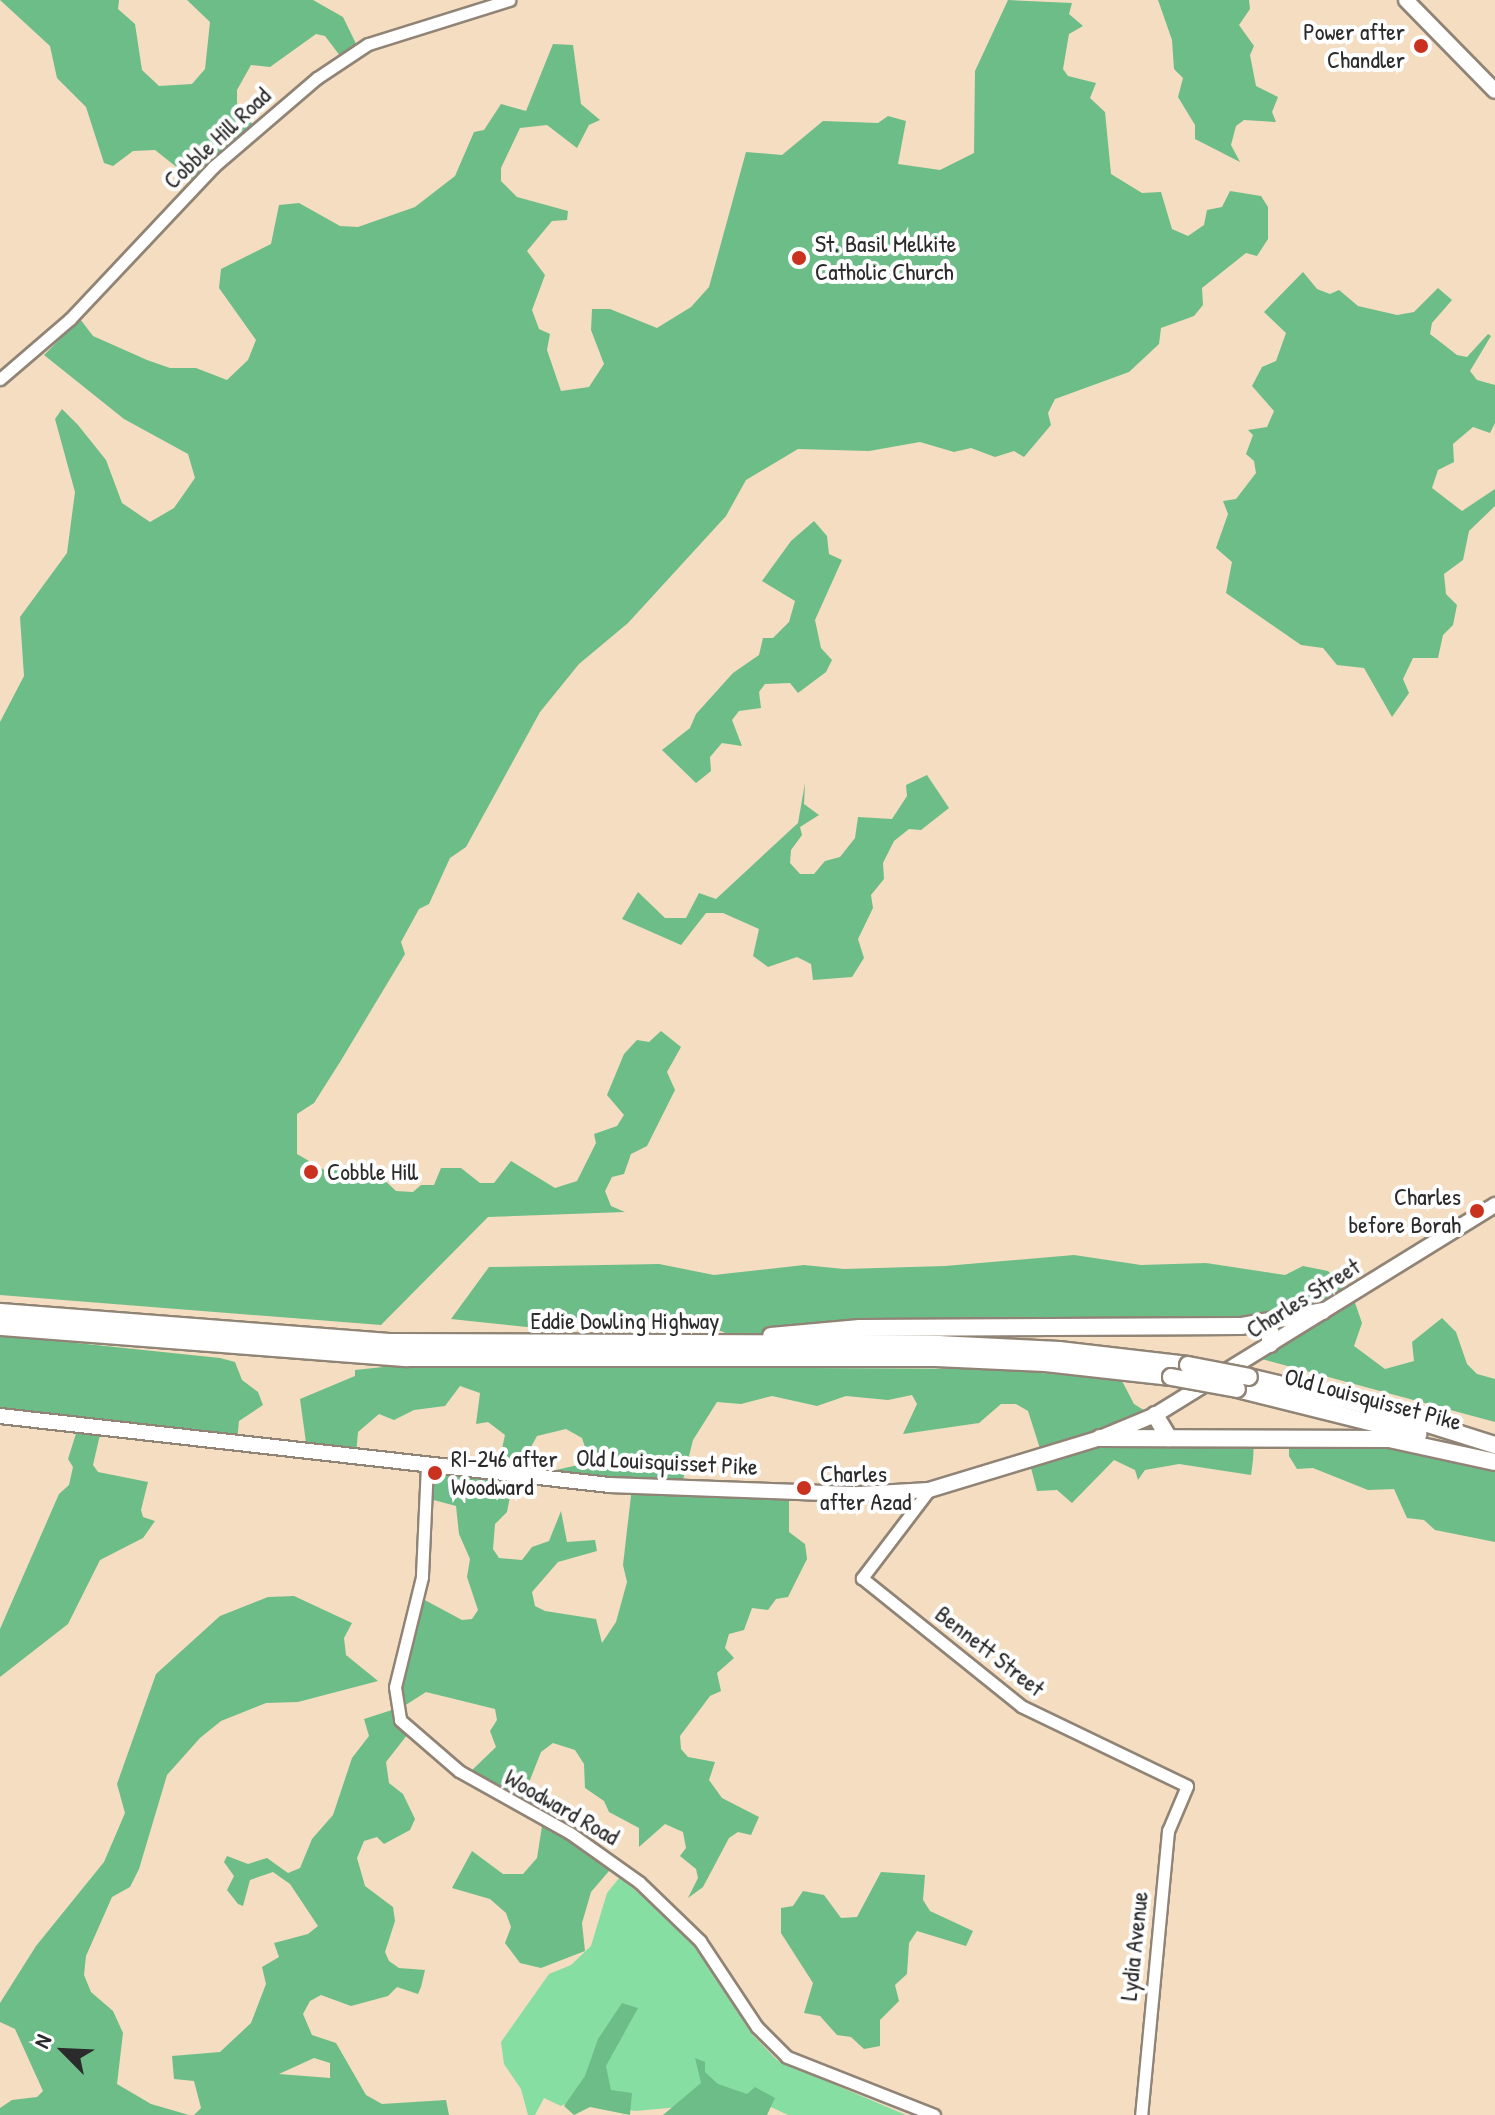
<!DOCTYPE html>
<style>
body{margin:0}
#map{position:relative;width:1495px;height:2115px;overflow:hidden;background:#f4ddc0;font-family:"Patrick Hand",sans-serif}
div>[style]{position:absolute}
.green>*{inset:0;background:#87dea2}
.forest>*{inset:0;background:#6dbd88}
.roads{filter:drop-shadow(2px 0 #908476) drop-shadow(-2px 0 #908476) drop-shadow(0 2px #908476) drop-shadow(0 -2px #908476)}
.minor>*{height:11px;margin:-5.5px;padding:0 5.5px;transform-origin:5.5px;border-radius:5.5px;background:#fff}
.major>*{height:14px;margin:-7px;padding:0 7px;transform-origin:7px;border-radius:7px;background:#fff}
.highway>*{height:16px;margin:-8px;padding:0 8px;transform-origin:8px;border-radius:8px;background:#fff}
.bridges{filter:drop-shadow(2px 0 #908476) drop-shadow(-2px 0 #908476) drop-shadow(0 2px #908476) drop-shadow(0 -2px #908476)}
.highway-bridge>*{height:16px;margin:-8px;padding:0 8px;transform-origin:8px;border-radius:8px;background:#fff}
.dots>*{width:22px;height:22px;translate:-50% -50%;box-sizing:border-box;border:4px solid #fff;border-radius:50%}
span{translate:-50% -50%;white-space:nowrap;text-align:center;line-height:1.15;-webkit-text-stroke:8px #fff;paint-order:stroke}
.poi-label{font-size:24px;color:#2b2b2b}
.right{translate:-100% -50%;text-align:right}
.left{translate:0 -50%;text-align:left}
.street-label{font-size:24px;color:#2b2b2b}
.north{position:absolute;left:24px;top:2011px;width:80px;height:80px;-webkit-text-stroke:6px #fff;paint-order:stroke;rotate:294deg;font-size:22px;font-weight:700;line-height:32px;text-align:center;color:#2b2b2b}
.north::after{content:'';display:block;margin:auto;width:28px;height:36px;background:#2b2b2b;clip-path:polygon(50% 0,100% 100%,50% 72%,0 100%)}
</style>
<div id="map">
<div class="green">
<div style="clip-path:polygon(620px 1877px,687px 1935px,752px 2034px,777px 2060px,906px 2115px,788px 2115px,756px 2100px,635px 2111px,577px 2098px,561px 2106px,544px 2098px,535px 2115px,528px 2115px,521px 2089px,504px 2064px,501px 2042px,549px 1974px,571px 1965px,591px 1946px,607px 1893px)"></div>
</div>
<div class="forest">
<div style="clip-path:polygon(0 0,119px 0,118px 9px,135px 24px,142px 70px,159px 86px,192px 84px,205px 69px,210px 22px,187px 0,313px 0,343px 17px,360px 52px,344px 61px,325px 36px,316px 34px,270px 67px,251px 65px,237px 90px,237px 103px,256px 129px,198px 184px,155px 150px,133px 151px,113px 166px,104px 163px,86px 107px,57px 78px,50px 46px)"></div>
<div style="clip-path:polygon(1008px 0,1072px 3px,1069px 14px,1083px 26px,1069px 34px,1063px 69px,1068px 76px,1096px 83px,1090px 98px,1105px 112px,1111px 174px,1142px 193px,1161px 192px,1172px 229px,1188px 236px,1204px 225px,1207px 210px,1222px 207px,1230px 191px,1261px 196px,1268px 207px,1268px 239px,1257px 256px,1246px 253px,1202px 288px,1203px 305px,1194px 316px,1161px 328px,1159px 344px,1129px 372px,1055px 399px,1048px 413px,1051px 425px,1024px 457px,1014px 451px,995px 457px,971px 448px,954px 452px,920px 442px,869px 451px,798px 449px,746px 480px,726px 516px,628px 623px,579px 664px,540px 712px,466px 847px,450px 858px,429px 904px,419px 909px,401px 942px,405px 954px,340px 1062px,314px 1103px,297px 1114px,297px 1154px,328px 1172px,364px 1161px,396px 1191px,413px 1192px,421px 1185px,434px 1185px,441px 1168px,461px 1168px,480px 1183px,494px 1183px,511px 1161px,555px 1188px,577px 1181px,596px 1143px,594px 1134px,617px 1126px,624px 1115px,607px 1095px,624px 1054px,637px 1040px,649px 1042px,661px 1031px,681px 1047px,667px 1072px,675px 1090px,647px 1146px,631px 1154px,624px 1174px,612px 1177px,605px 1191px,611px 1206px,625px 1212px,488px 1217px,381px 1325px,0 1295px,0 722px,24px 676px,20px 617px,67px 553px,75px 492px,55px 419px,62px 409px,78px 425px,106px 460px,122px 503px,150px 522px,174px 508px,195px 478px,188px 454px,124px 419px,44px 355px,80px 319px,93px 336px,147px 360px,170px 368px,196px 368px,227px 380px,248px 360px,256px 340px,219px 288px,221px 269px,271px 244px,279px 205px,299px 203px,340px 226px,358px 227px,415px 207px,455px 176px,474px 132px,484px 130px,501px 104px,526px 111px,553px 44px,573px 45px,581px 104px,600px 120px,589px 125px,577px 148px,547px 125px,520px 128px,501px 168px,501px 181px,517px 197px,568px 211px,567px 220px,552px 221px,527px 251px,545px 275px,532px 310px,539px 329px,550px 334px,547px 350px,561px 391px,589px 387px,604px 364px,591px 330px,592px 309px,610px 309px,657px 328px,691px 307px,709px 287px,746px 152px,782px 155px,823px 121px,878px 123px,888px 116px,906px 121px,898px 164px,940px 170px,974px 153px,975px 71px)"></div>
<div style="clip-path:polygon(1158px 0,1249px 0,1250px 9px,1239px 25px,1254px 46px,1250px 55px,1256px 86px,1278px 97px,1272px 112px,1276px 122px,1244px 120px,1236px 126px,1231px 145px,1240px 162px,1195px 139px,1195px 125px,1178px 97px,1183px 78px,1174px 69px,1172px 40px)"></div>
<div style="clip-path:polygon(1303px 272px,1317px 289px,1330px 294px,1339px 290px,1358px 306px,1397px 315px,1414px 312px,1438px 288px,1452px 300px,1432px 323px,1430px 334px,1457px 355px,1467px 357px,1488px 334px,1491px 336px,1470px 371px,1477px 380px,1495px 385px,1495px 423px,1490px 433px,1473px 427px,1453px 444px,1454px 462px,1438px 470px,1432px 488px,1462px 511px,1495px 489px,1495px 506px,1469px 531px,1463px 560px,1444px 574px,1446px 594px,1457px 605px,1453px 625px,1443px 635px,1438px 658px,1413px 658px,1403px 679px,1409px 693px,1392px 717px,1364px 668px,1337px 665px,1323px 648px,1301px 645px,1226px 593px,1232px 562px,1216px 548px,1228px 514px,1223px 501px,1236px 499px,1256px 473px,1254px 461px,1246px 454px,1253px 435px,1248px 430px,1267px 427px,1274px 411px,1252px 386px,1262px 367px,1276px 361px,1286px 333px,1264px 312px)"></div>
<div style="clip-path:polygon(814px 521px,827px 536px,829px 554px,842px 560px,815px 620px,821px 648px,832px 660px,826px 672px,798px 693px,790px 683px,765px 684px,759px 692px,761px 708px,739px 711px,732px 720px,742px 746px,722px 743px,710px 757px,711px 771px,696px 783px,662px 750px,690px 728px,696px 714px,733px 673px,759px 655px,763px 638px,773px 638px,789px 622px,795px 601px,762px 581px,791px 541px)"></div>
<div style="clip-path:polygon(927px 775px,949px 808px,921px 830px,909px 829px,894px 841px,883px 863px,884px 879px,871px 895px,873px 908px,858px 939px,864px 958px,852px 977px,813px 980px,811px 964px,797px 957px,768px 967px,753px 956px,759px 929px,723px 913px,706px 913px,681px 945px,622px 919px,638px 892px,665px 918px,686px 918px,699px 893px,716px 899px,798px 823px,805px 783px,804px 804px,819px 815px,800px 827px,802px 835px,791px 850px,790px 863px,800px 874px,814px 874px,825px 861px,840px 857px,855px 838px,858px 817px,892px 819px,907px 796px,906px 785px)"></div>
<div style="clip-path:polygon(1074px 1255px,1141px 1265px,1206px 1263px,1285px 1275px,1303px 1266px,1328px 1271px,1353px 1297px,1362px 1323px,1354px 1346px,1385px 1369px,1414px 1361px,1412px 1342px,1442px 1318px,1456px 1332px,1467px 1364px,1477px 1374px,1495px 1379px,1495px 1422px,1254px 1357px,1275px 1339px,1274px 1327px,736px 1338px,721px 1331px,536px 1328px,451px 1319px,489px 1267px,659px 1264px,714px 1275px,804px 1265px,844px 1269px,945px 1266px)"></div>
<div style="clip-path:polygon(0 1335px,220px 1358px,235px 1362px,242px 1380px,258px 1392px,263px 1405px,239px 1421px,237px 1441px,102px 1426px,93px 1465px,98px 1472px,148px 1482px,141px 1510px,143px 1517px,155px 1521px,143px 1538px,100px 1560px,68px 1624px,0 1677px,0 1629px,59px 1494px,69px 1485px,73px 1467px,68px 1459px,79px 1424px,0 1416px)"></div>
<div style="clip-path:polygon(evenodd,393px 1366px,1000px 1369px,1122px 1381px,1134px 1404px,1155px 1417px,1151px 1430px,1166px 1437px,1254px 1442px,1253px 1460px,1251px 1475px,1179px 1464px,1145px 1470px,1138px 1480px,1135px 1470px,1114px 1460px,1072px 1503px,1057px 1490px,1037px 1491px,1030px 1464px,1043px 1458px,1028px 1411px,1016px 1404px,1001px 1404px,979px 1423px,903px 1434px,917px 1404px,912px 1395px,888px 1400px,846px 1396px,817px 1406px,772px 1396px,741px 1404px,717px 1402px,693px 1440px,681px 1488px,789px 1493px,789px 1532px,805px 1544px,807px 1559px,788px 1597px,776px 1599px,768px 1610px,752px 1608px,744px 1630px,729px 1634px,725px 1648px,734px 1658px,717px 1673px,721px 1691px,710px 1696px,680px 1736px,681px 1749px,688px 1757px,715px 1762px,709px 1780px,722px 1798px,759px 1817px,751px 1835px,738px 1832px,729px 1838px,703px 1887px,688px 1898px,698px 1878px,696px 1869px,680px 1856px,686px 1848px,683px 1832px,665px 1824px,639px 1847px,639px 1828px,609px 1812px,604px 1801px,585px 1788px,584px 1764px,575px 1750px,553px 1743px,541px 1752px,526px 1790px,564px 1809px,560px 1826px,615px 1864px,591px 1892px,582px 1923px,585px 1951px,541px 1968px,520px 1963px,505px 1943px,511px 1927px,506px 1913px,490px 1899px,452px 1888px,472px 1851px,503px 1874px,523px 1874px,537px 1858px,543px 1820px,468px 1774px,496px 1747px,490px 1731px,497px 1720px,495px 1709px,426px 1692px,401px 1708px,411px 1730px,386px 1762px,389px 1783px,403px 1794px,415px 1819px,410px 1830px,384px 1844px,377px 1837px,364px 1841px,357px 1858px,365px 1886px,393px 1907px,395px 1921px,385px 1952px,389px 1961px,399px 1968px,425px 1970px,421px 1987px,418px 1994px,397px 1987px,388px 1996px,351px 2006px,321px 1995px,310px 2001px,303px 2014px,312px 2035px,336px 2043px,366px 2095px,382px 2104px,446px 2100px,449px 2115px,194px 2115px,201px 2108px,194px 2081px,174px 2079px,172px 2056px,220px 2052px,251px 2023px,266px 1984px,262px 1967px,279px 1957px,274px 1943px,308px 1934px,318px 1926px,290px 1884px,273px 1872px,250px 1880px,243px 1906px,238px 1904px,227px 1890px,234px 1876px,224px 1862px,227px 1856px,248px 1864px,267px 1858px,288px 1873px,300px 1868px,312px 1839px,333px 1815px,352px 1758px,369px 1736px,364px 1719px,395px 1709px,421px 1598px,462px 1620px,472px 1619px,478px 1610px,467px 1577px,470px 1559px,459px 1534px,456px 1506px,430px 1499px,426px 1468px,497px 1472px,505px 1435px,488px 1422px,476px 1424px,480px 1393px,460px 1386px,445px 1406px,414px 1410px,394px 1420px,379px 1414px,358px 1432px,356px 1455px,307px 1450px,300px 1399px,355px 1376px,355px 1370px,393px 1366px,566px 1429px,582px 1438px,586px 1450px,578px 1465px,556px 1470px,553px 1479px,632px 1487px,623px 1565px,627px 1582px,616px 1622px,602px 1643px,596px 1619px,545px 1611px,535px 1606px,532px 1592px,558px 1562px,597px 1551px,595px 1540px,567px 1542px,561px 1511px,549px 1541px,532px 1547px,522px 1560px,499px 1558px,493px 1549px,495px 1524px,507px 1512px,514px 1476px,530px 1477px,526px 1456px,537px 1436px,566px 1429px,393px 1366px,314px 2058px,330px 2063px,330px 2078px,279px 2074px,314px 2058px)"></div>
<div style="clip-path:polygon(1289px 1437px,1346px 1437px,1495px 1462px,1495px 1542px,1435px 1530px,1424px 1520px,1407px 1518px,1394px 1489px,1368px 1490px,1313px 1468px,1297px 1469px,1289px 1456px)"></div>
<div style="clip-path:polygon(294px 1596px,352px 1623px,344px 1638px,346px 1655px,378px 1681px,298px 1702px,266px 1703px,221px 1721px,200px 1738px,167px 1775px,139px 1869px,130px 1887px,112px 1897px,86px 1956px,84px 1975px,91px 1992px,113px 2011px,123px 2033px,117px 2084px,151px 2104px,189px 2115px,0 2115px,0 2108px,12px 2100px,37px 2097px,43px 2091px,15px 2029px,0 2022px,0 2003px,36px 1946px,104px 1862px,125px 1813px,117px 1784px,156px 1674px,220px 1616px,268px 1597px)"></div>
<div style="clip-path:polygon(881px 1872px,925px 1875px,923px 1900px,930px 1911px,973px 1931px,966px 1946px,917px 1931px,909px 1943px,907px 1974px,895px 1985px,899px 2001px,880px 2020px,880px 2046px,864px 2049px,851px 2037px,837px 2035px,820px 2016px,804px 2013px,813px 1983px,781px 1933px,781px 1908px,793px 1906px,803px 1891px,824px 1895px,841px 1918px,857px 1917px)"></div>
<div style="clip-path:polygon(622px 2003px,638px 2008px,606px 2066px,611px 2090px,632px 2093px,630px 2115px,590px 2107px,574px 2115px,564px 2106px,585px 2076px,598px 2039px)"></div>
<div style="clip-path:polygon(695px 2058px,705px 2062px,705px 2072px,718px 2084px,747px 2094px,755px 2087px,775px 2098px,767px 2115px,663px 2115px,701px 2083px)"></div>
</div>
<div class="roads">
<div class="minor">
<div style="left:0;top:379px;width:92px;rotate:-40.6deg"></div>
<div style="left:70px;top:319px;width:209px;rotate:-46.7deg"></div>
<div style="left:213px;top:167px;width:137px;rotate:-40.6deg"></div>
<div style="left:317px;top:78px;width:61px;rotate:-33.7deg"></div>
<div style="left:368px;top:44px;width:148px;rotate:-17.3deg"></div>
<div style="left:427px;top:1465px;width:112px;rotate:92.6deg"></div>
<div style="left:422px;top:1577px;width:113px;rotate:103.8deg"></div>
<div style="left:395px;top:1687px;width:33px;rotate:81deg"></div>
<div style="left:400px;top:1720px;width:78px;rotate:40.8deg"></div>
<div style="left:459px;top:1771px;width:127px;rotate:29.2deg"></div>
<div style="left:570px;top:1833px;width:85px;rotate:35.4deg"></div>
<div style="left:639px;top:1882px;width:85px;rotate:44deg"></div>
<div style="left:700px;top:1941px;width:103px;rotate:56.5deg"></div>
<div style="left:757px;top:2027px;width:42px;rotate:45deg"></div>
<div style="left:787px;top:2057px;width:158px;rotate:21.5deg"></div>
<div style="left:929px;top:1490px;width:111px;rotate:127.3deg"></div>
<div style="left:862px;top:1578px;width:204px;rotate:38.8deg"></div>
<div style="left:1021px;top:1706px;width:184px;rotate:25.7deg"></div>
<div style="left:1187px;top:1786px;width:49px;rotate:112.9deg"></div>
<div style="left:1168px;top:1831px;width:285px;rotate:95.4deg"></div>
</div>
<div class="major">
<div style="left:1406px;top:0;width:127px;rotate:45.6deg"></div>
<div style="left:0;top:1416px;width:613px;rotate:6.46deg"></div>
<div style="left:609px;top:1485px;width:250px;rotate:2.1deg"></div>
<div style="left:859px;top:1494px;width:70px;rotate:-3.3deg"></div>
<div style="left:929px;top:1490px;width:179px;rotate:-16.9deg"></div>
<div style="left:1100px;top:1438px;width:60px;rotate:-22.7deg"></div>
<div style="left:1155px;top:1415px;width:400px;rotate:-31.7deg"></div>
</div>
<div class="highway">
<div style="left:0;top:1312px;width:392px;rotate:4.4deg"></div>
<div style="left:391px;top:1342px;width:547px;rotate:0.21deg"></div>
<div style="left:938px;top:1344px;width:121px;rotate:2.8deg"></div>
<div style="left:1059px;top:1350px;width:130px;rotate:6.6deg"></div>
<div style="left:1262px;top:1325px;width:11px;rotate:41deg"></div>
<div style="left:1270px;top:1332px;width:12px;rotate:90deg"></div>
<div style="left:0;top:1327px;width:407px;rotate:4.4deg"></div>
<div style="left:406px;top:1358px;width:530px"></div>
<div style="left:936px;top:1358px;width:109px;rotate:2.6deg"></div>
<div style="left:1045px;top:1363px;width:127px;rotate:6.3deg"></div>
<div style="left:771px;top:1336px;width:89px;rotate:-5.1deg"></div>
<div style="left:860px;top:1328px;width:381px;rotate:-0.3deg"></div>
<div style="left:1241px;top:1326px;width:83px;rotate:-10.4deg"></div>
<div style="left:1249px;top:1377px;width:125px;rotate:13.4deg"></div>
<div style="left:1371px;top:1406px;width:130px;rotate:17.5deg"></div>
<div style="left:1237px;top:1389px;width:187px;rotate:14deg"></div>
<div style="left:1155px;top:1415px;width:27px;rotate:59deg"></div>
<div style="left:1100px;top:1438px;width:289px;rotate:0.2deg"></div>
<div style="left:1389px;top:1439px;width:108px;rotate:12.2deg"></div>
</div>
</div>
<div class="bridges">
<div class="highway-bridge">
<div style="left:1188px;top:1365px;width:62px;rotate:11.1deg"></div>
<div style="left:1171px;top:1377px;width:67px;rotate:10.3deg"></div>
</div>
</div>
<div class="dots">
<div style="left:1421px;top:46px;background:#c8321e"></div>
<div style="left:799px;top:258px;background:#c8321e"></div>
<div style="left:311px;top:1172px;background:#c8321e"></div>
<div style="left:1477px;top:1211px;background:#c8321e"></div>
<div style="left:435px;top:1473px;background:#c8321e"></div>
<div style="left:804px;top:1488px;background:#c8321e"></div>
</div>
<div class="poi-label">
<span class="right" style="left:1405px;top:46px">Power after<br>Chandler</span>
<span class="left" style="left:815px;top:258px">St. Basil Melkite<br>Catholic Church</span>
<span class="left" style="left:327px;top:1172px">Cobble Hill</span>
<span class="right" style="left:1461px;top:1211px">Charles<br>before Borah</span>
<span class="left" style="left:451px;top:1473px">RI-246 after<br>Woodward</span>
<span class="left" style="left:820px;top:1488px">Charles<br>after Azad</span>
</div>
<div class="street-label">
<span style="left:217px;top:138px;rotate:-43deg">Cobble Hill Road</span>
<span style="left:1303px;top:1298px;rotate:-32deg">Charles Street</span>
<span style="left:625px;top:1321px">Eddie Dowling Highway</span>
<span style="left:1373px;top:1399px;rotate:15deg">Old Louisquisset Pike</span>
<span style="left:667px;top:1462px;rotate:3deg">Old Louisquisset Pike</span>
<span style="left:990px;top:1651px;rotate:38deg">Bennett Street</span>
<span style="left:562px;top:1807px;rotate:30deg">Woodward Road</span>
<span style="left:1134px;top:1946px;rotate:-84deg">Lydia Avenue</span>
</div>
<div class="north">N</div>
</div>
